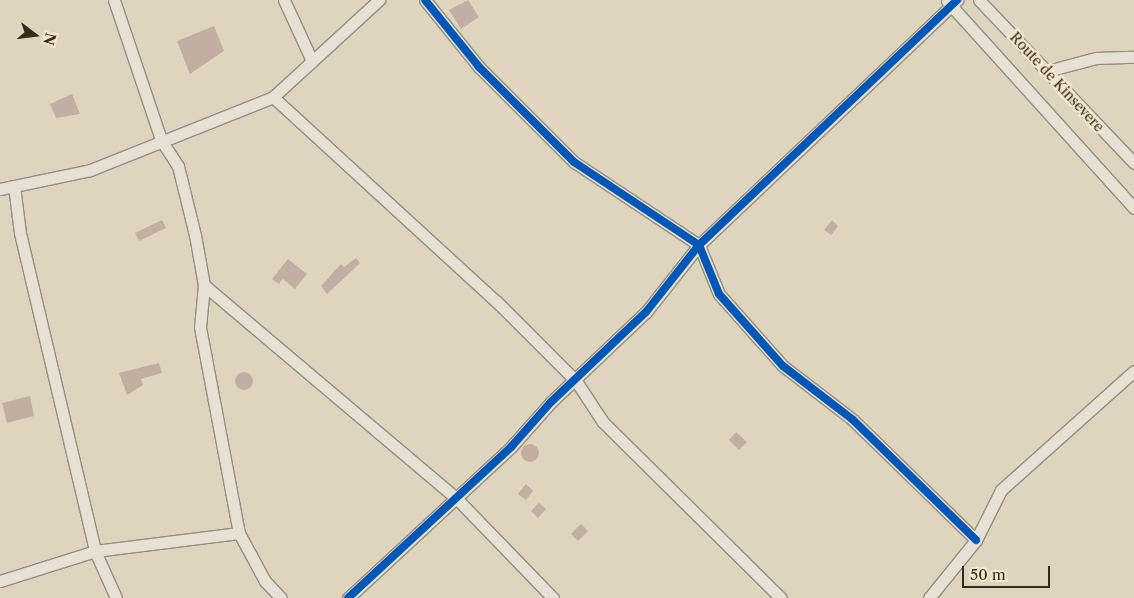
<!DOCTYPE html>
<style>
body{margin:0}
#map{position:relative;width:1134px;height:598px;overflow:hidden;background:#dfd5bf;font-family:"Libre Caslon Text",serif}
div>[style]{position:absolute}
.building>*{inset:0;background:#c2afa1}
.round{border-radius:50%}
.roads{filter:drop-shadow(1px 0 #958e80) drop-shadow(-1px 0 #958e80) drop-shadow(0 1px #958e80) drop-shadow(0 -1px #958e80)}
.minor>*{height:11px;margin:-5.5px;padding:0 5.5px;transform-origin:5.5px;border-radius:5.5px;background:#e6e0d5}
.cycleway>*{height:8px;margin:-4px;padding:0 4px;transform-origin:4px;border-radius:4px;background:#0057b8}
span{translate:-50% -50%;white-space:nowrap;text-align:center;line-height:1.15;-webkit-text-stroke:5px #f3e7cd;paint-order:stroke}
.street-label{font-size:14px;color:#362a1d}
.north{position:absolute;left:10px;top:10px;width:50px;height:50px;-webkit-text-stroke:4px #f3e7cd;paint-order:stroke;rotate:105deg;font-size:14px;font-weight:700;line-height:20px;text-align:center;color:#362a1d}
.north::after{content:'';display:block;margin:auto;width:18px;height:22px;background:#362a1d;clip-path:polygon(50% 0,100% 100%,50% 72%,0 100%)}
.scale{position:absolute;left:962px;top:566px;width:88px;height:22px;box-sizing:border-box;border:2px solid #362a1d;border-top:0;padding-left:6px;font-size:15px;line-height:18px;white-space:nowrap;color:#362a1d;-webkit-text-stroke:4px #f3e7cd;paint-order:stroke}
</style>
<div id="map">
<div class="building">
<div style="clip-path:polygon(468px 0,479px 17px,461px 29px,449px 10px)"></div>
<div style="clip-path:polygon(214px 26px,224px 51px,190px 74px,177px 41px)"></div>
<div style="clip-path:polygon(72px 94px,80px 114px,56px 118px,50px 104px)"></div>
<div style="clip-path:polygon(162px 220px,166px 228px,139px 241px,135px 233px)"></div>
<div style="clip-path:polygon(832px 220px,838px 226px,831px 235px,824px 230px)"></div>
<div style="clip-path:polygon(356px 258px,360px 263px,327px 294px,321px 286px,341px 264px,344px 267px)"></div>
<div style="clip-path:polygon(288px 259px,307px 274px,295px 289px,283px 279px,279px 284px,272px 279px)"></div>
<div style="clip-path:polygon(159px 363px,162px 373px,141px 379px,143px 385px,127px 395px,119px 373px)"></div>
<div class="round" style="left:235px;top:372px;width:18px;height:18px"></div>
<div style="clip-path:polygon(30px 396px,34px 416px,7px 423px,2px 403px)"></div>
<div style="clip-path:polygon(736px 432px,747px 442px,739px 450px,729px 440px)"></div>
<div class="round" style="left:521px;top:444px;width:18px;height:18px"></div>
<div style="clip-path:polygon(526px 484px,533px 491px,526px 500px,518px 494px)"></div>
<div style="clip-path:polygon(539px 503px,546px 509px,538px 518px,531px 511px)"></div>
<div style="clip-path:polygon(581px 524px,588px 531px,578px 541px,571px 534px)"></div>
</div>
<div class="roads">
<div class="minor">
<div style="left:114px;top:0;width:148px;rotate:71.4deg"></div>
<div style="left:161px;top:140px;width:31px;rotate:57deg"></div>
<div style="left:178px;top:166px;width:71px;rotate:76.2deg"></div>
<div style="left:195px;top:235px;width:51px;rotate:79.8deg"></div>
<div style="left:204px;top:285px;width:42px;rotate:95.4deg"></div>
<div style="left:200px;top:327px;width:210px;rotate:79.3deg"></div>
<div style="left:239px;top:533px;width:55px;rotate:61.6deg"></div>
<div style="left:265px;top:581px;width:23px;rotate:47deg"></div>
<div style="left:284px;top:0;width:67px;rotate:65.3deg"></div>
<div style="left:425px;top:0;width:86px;rotate:51.1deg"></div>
<div style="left:479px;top:67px;width:134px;rotate:45deg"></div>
<div style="left:574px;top:162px;width:150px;rotate:33.6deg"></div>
<div style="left:699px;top:245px;width:53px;rotate:67.8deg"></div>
<div style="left:719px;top:294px;width:96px;rotate:48.4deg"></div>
<div style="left:783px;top:366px;width:88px;rotate:37.6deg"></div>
<div style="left:853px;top:420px;width:172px;rotate:44.3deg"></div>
<div style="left:979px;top:0;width:225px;rotate:46.4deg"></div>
<div style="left:947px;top:1px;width:279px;rotate:47.9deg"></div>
<div style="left:1047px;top:71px;width:51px;rotate:-14.9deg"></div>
<div style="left:1096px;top:58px;width:38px;rotate:-2deg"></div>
<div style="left:273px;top:97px;width:302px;rotate:42.5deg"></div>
<div style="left:496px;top:301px;width:113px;rotate:45deg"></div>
<div style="left:576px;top:381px;width:49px;rotate:56.6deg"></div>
<div style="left:603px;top:422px;width:250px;rotate:44.7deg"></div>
<div style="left:14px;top:186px;width:47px;rotate:82.7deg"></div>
<div style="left:20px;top:233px;width:327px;rotate:76.7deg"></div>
<div style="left:95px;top:551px;width:51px;rotate:65.9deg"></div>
<div style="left:0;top:189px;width:92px;rotate:-11.9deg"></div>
<div style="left:90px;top:170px;width:197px;rotate:-21.7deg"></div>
<div style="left:273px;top:97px;width:144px;rotate:-42.5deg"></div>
<div style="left:204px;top:285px;width:331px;rotate:40.2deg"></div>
<div style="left:457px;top:499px;width:138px;rotate:45.9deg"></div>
<div style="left:0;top:581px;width:100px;rotate:-17.5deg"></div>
<div style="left:95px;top:551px;width:145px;rotate:-7.1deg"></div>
<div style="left:348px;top:598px;width:222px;rotate:-42.8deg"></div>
<div style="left:511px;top:447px;width:60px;rotate:-48.4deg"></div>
<div style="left:551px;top:402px;width:131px;rotate:-43.5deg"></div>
<div style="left:646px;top:312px;width:85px;rotate:-51.7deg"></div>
<div style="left:699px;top:245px;width:356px;rotate:-43.5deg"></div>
<div style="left:929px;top:598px;width:75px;rotate:-51deg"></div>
<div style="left:976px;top:540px;width:56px;rotate:-63.4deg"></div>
<div style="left:1001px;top:490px;width:178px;rotate:-41.8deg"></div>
</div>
</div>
<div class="cycleway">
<div style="left:425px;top:0;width:86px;rotate:51.1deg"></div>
<div style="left:479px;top:67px;width:134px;rotate:45deg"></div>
<div style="left:574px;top:162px;width:150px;rotate:33.6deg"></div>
<div style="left:699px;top:245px;width:53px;rotate:67.8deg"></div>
<div style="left:719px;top:294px;width:96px;rotate:48.4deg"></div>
<div style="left:783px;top:366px;width:88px;rotate:37.6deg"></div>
<div style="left:853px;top:420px;width:172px;rotate:44.3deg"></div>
<div style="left:348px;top:598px;width:222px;rotate:-42.8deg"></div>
<div style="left:511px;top:447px;width:60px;rotate:-48.4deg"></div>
<div style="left:551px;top:402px;width:131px;rotate:-43.5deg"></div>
<div style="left:646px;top:312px;width:85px;rotate:-51.7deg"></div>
<div style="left:699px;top:245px;width:356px;rotate:-43.5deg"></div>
</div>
<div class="street-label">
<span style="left:1057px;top:82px;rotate:47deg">Route de Kinsevere</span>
</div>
<div class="north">N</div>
<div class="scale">50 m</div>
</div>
